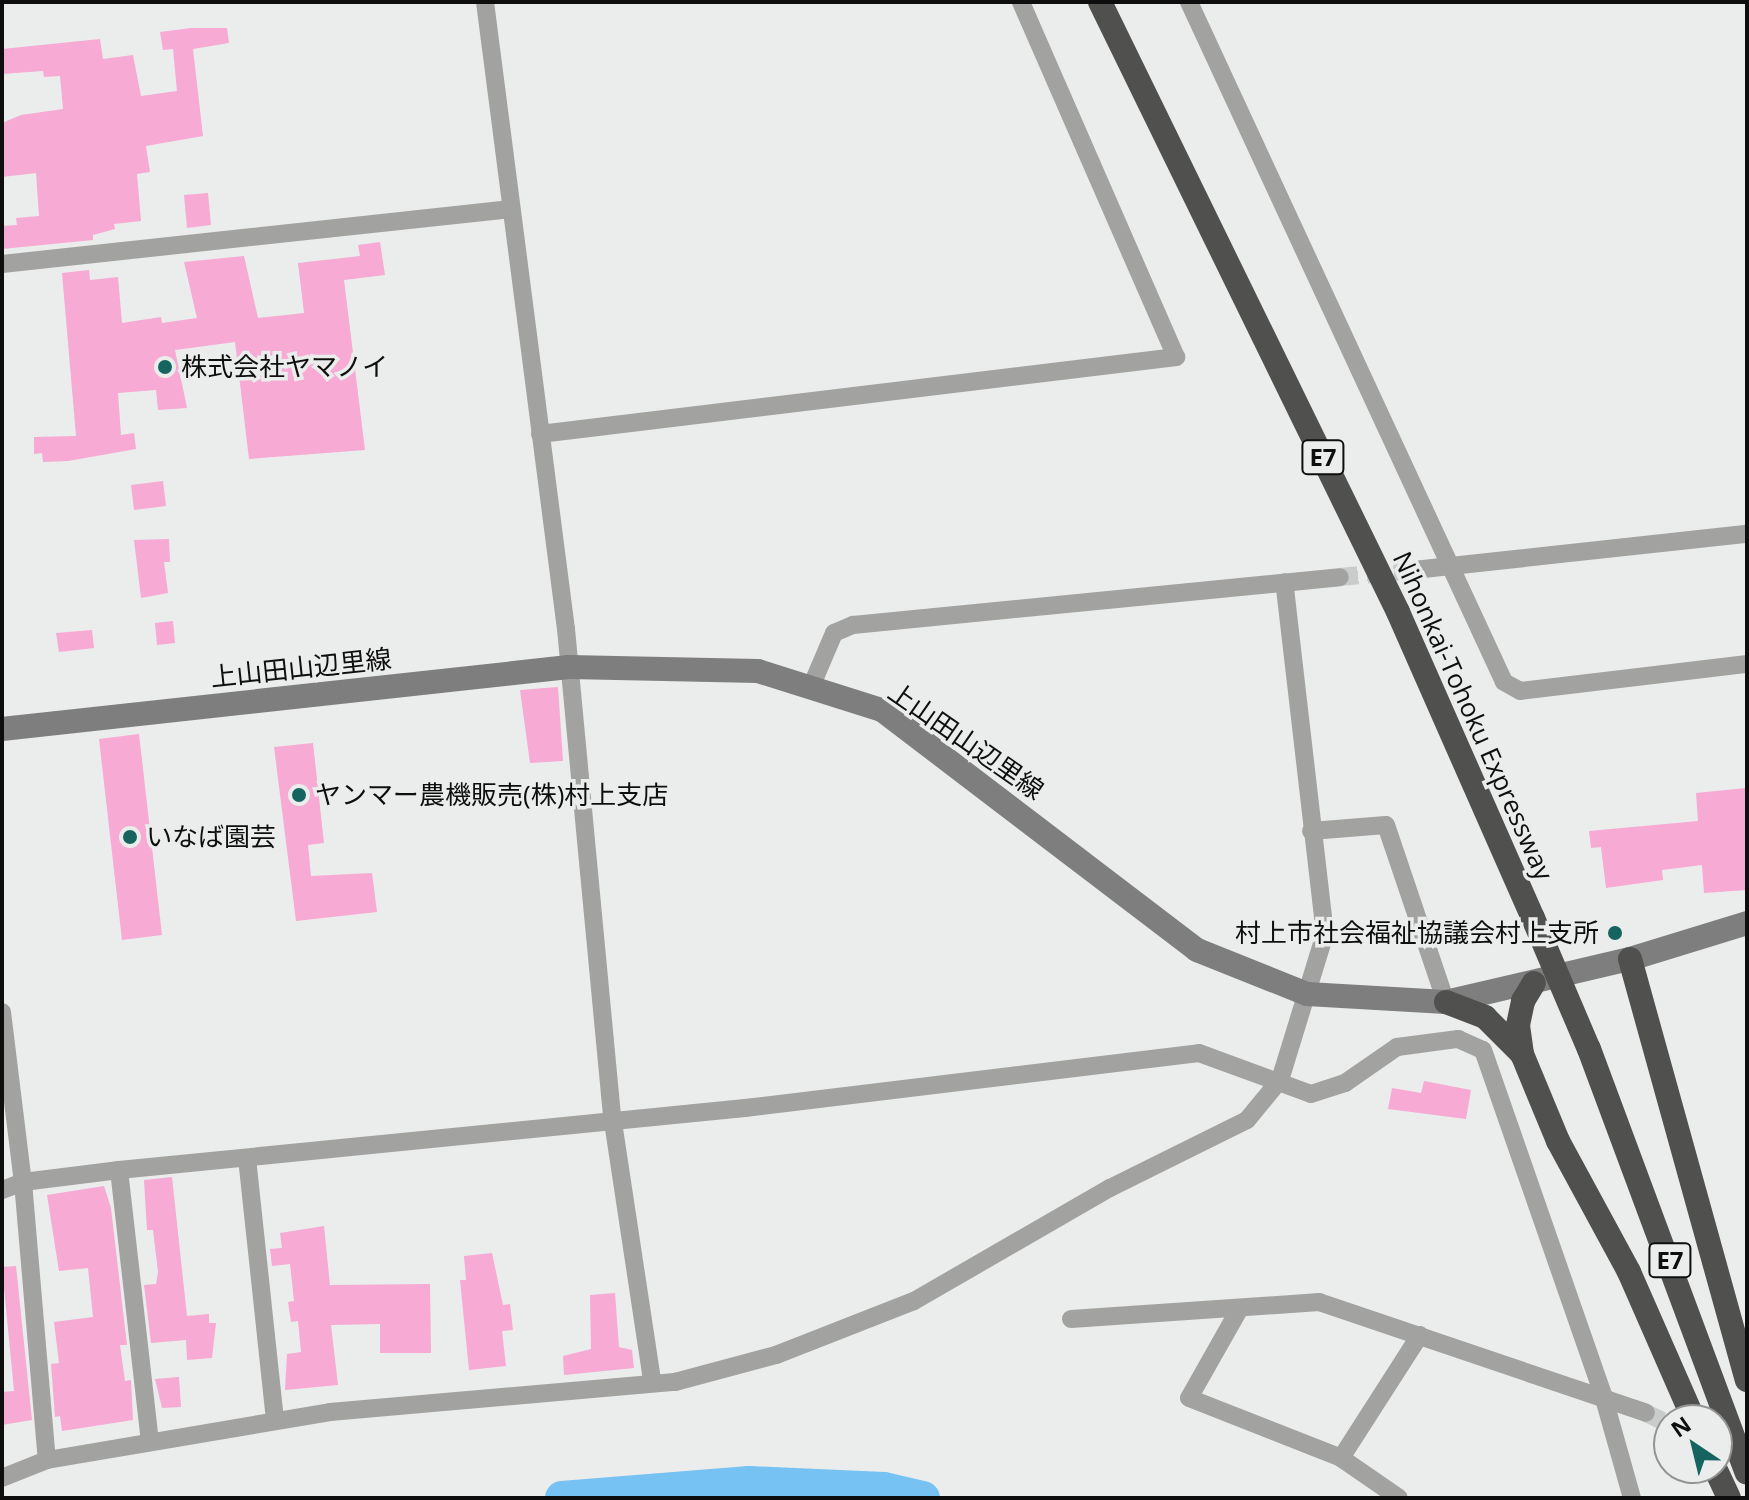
<!DOCTYPE html>
<meta charset="utf-8">
<style>
body{margin:0}
#map{position:relative;width:1749px;height:1500px;overflow:hidden;background:#ebecec;font-family:"Open Sans","Noto Sans JP",sans-serif}
div>[style]{position:absolute}
.river>*{height:34px;margin:-17px;padding:0 17px;transform-origin:17px;border-radius:17px;background:#76c2f2}
.building>*{inset:0;background:#f6aad4}
.minor-tunnel>*{height:18px;margin-top:-9px;transform-origin:0;background:repeating-linear-gradient(90deg,#cacbcb 0 18px,transparent 0 27px)}
.minor>*{height:18px;margin:-9px;padding:0 9px;transform-origin:9px;border-radius:9px;background:#a2a2a1}
.secondary>*{height:24px;margin:-12px;padding:0 12px;transform-origin:12px;border-radius:12px;background:#7f7e7e}
.motorway>*{height:24px;margin:-12px;padding:0 12px;transform-origin:12px;border-radius:12px;background:#50504f}
.dots>*{width:22px;height:22px;translate:-50% -50%;box-sizing:border-box;border:4px solid #ebecec;border-radius:50%}
span{translate:-50% -50%;white-space:nowrap;text-align:center;line-height:1.15;-webkit-text-stroke:7px #ebecec;paint-order:stroke}
.shield-label span{padding:2px 6px;background:#ebecec;border:2px solid;border-radius:6px;-webkit-text-stroke-width:0}
.shield-label{font-size:24px;color:#0e0e0e;font-weight:700}
.poi-label{font-size:26px;color:#0e0e0e}
.left{translate:0 -50%;text-align:left}
.right{translate:-100% -50%;text-align:right}
.street-label{font-size:26px;color:#0e0e0e}
.frame{position:absolute;inset:0;border:4px solid #0e0e0e;pointer-events:none}
.north{position:absolute;left:1653px;top:1404px;width:80px;height:80px;box-sizing:border-box;background:#ebecec;border:2px solid #939393;border-radius:50%;rotate:325deg;font-size:22px;font-weight:700;line-height:32px;text-align:center;color:#0e0e0e}
.north::after{content:'';display:block;margin:auto;width:28px;height:36px;background:#16645f;clip-path:polygon(50% 0,100% 100%,50% 72%,0 100%)}
</style>
<div id="map">
<div class="river">
<div style="left:562px;top:1498px;width:188px;rotate:-4.6deg"></div>
<div style="left:749px;top:1483px;width:135px;rotate:2.5deg"></div>
<div style="left:884px;top:1489px;width:40px;rotate:13deg"></div>
</div>
<div class="building">
<div style="clip-path:polygon(191px 28px,227px 28px,229px 43px,193px 49px,203px 136px,146px 146px,150px 172px,137px 174px,141px 221px,114px 224px,115px 229px,93px 235px,93px 240px,2px 249px,2px 226px,17px 225px,16px 218px,39px 216px,36px 173px,2px 177px,2px 123px,21px 115px,63px 109px,60px 76px,44px 77px,43px 71px,2px 74px,2px 49px,100px 39px,103px 59px,133px 55px,141px 96px,177px 91px,173px 49px,163px 50px,160px 32px)"></div>
<div style="clip-path:polygon(208px 193px,211px 225px,187px 228px,184px 195px)"></div>
<div style="clip-path:polygon(380px 242px,385px 275px,344px 280px,365px 450px,249px 459px,235px 342px,175px 350px,187px 408px,158px 410px,156px 390px,118px 393px,121px 435px,134px 433px,136px 449px,68px 461px,43px 462px,42px 453px,34px 454px,34px 437px,76px 436px,62px 273px,89px 270px,90px 280px,118px 277px,122px 323px,161px 317px,162px 323px,197px 318px,184px 262px,244px 256px,258px 318px,304px 313px,298px 263px,360px 256px,358px 245px)"></div>
<div style="clip-path:polygon(163px 481px,166px 506px,134px 510px,131px 485px)"></div>
<div style="clip-path:polygon(169px 539px,170px 562px,164px 562px,168px 593px,141px 598px,134px 540px)"></div>
<div style="clip-path:polygon(173px 621px,175px 643px,157px 645px,155px 623px)"></div>
<div style="clip-path:polygon(92px 630px,94px 648px,59px 652px,56px 633px)"></div>
<div style="clip-path:polygon(558px 687px,563px 761px,530px 763px,520px 690px)"></div>
<div style="clip-path:polygon(139px 734px,162px 935px,122px 940px,99px 739px)"></div>
<div style="clip-path:polygon(313px 743px,324px 843px,308px 845px,311px 876px,372px 873px,377px 912px,296px 921px,274px 747px)"></div>
<div style="clip-path:polygon(1746px 788px,1747px 890px,1704px 893px,1702px 865px,1662px 870px,1663px 880px,1606px 888px,1601px 847px,1591px 848px,1589px 831px,1698px 821px,1696px 793px)"></div>
<div style="clip-path:polygon(1424px 1081px,1471px 1090px,1466px 1119px,1388px 1109px,1392px 1088px,1421px 1093px)"></div>
<div style="clip-path:polygon(172px 1177px,187px 1316px,209px 1314px,209px 1323px,216px 1323px,212px 1358px,187px 1360px,186px 1340px,151px 1343px,144px 1285px,156px 1284px,158px 1272px,153px 1230px,147px 1230px,144px 1180px)"></div>
<div style="clip-path:polygon(104px 1186px,111px 1208px,127px 1345px,120px 1345px,125px 1381px,131px 1380px,133px 1420px,62px 1431px,60px 1416px,55px 1417px,51px 1364px,59px 1363px,54px 1322px,93px 1317px,88px 1268px,59px 1271px,47px 1195px)"></div>
<div style="clip-path:polygon(324px 1226px,330px 1285px,430px 1284px,431px 1353px,380px 1353px,380px 1324px,331px 1325px,338px 1385px,285px 1390px,287px 1354px,301px 1352px,298px 1321px,291px 1322px,288px 1302px,294px 1301px,290px 1264px,272px 1266px,270px 1249px,282px 1248px,280px 1233px)"></div>
<div style="clip-path:polygon(492px 1253px,503px 1305px,510px 1304px,513px 1330px,502px 1331px,506px 1366px,469px 1370px,460px 1280px,466px 1280px,464px 1256px)"></div>
<div style="clip-path:polygon(16px 1266px,32px 1420px,2px 1425px,2px 1392px,14px 1391px,2px 1267px)"></div>
<div style="clip-path:polygon(615px 1293px,619px 1347px,632px 1350px,634px 1368px,564px 1375px,563px 1356px,591px 1349px,590px 1295px)"></div>
<div style="clip-path:polygon(179px 1377px,181px 1407px,162px 1408px,155px 1379px)"></div>
</div>
<div class="minor-tunnel">
<div style="left:1340px;top:577px;width:74px;rotate:-5.4deg"></div>
<div style="left:1646px;top:1413px;width:25px;rotate:26deg"></div>
<div style="left:1717px;top:1446px;width:33px;rotate:25deg"></div>
</div>
<div class="minor">
<div style="left:485px;top:2px;width:632px;rotate:82.64deg"></div>
<div style="left:566px;top:629px;width:495px;rotate:84.6deg"></div>
<div style="left:613px;top:1122px;width:261px;rotate:81.4deg"></div>
<div style="left:1189px;top:2px;width:749px;rotate:65.14deg"></div>
<div style="left:1504px;top:682px;width:18px;rotate:29deg"></div>
<div style="left:1520px;top:691px;width:229px;rotate:-6.8deg"></div>
<div style="left:2px;top:264px;width:512px;rotate:-6.17deg"></div>
<div style="left:540px;top:434px;width:641px;rotate:-6.9deg"></div>
<div style="left:1176px;top:357px;width:387px;rotate:-113.6deg"></div>
<div style="left:1414px;top:570px;width:335px;rotate:-6.2deg"></div>
<div style="left:811px;top:687px;width:59px;rotate:-66.9deg"></div>
<div style="left:834px;top:633px;width:21px;rotate:-23deg"></div>
<div style="left:853px;top:625px;width:489px;rotate:-5.6deg"></div>
<div style="left:1311px;top:831px;width:75px;rotate:-4.6deg"></div>
<div style="left:1386px;top:825px;width:187px;rotate:71.3deg"></div>
<div style="left:2px;top:1012px;width:171px;rotate:83deg"></div>
<div style="left:23px;top:1182px;width:279px;rotate:85.1deg"></div>
<div style="left:247px;top:1158px;width:264px;rotate:83.9deg"></div>
<div style="left:119px;top:1170px;width:274px;rotate:83.5deg"></div>
<div style="left:2px;top:1190px;width:22px;rotate:-21deg"></div>
<div style="left:23px;top:1182px;width:97px;rotate:-7.1deg"></div>
<div style="left:119px;top:1170px;width:629px;rotate:-5.66deg"></div>
<div style="left:745px;top:1108px;width:457px;rotate:-6.9deg"></div>
<div style="left:1199px;top:1053px;width:119px;rotate:20.1deg"></div>
<div style="left:1311px;top:1094px;width:36px;rotate:-18deg"></div>
<div style="left:1345px;top:1083px;width:63px;rotate:-34.7deg"></div>
<div style="left:1397px;top:1047px;width:62px;rotate:-7.5deg"></div>
<div style="left:1458px;top:1039px;width:27px;rotate:24deg"></div>
<div style="left:1483px;top:1050px;width:365px;rotate:70.8deg"></div>
<div style="left:1603px;top:1395px;width:107px;rotate:74.3deg"></div>
<div style="left:1240px;top:1308px;width:103px;rotate:119.5deg"></div>
<div style="left:1189px;top:1398px;width:163px;rotate:21.5deg"></div>
<div style="left:1341px;top:1458px;width:70px;rotate:34.6deg"></div>
<div style="left:1071px;top:1319px;width:249px;rotate:-3.9deg"></div>
<div style="left:1319px;top:1302px;width:345px;rotate:18.7deg"></div>
<div style="left:1341px;top:1458px;width:146px;rotate:-57.3deg"></div>
<div style="left:2px;top:1478px;width:48px;rotate:-21.8deg"></div>
<div style="left:47px;top:1460px;width:287px;rotate:-9.6deg"></div>
<div style="left:330px;top:1412px;width:346px;rotate:-5deg"></div>
<div style="left:675px;top:1382px;width:105px;rotate:-15deg"></div>
<div style="left:776px;top:1355px;width:148px;rotate:-21.4deg"></div>
<div style="left:914px;top:1301px;width:226px;rotate:-30deg"></div>
<div style="left:1110px;top:1188px;width:153px;rotate:-26.4deg"></div>
<div style="left:1247px;top:1120px;width:52px;rotate:-50.5deg"></div>
<div style="left:1280px;top:1080px;width:153px;rotate:-72.9deg"></div>
<div style="left:1325px;top:934px;width:354px;rotate:-96.6deg"></div>
</div>
<div class="secondary">
<div style="left:2px;top:729px;width:570px;rotate:-6.24deg"></div>
<div style="left:569px;top:667px;width:189px;rotate:1.2deg"></div>
<div style="left:758px;top:671px;width:130px;rotate:17.5deg"></div>
<div style="left:882px;top:710px;width:396px;rotate:37.3deg"></div>
<div style="left:1197px;top:950px;width:118px;rotate:21.8deg"></div>
<div style="left:1307px;top:994px;width:139px;rotate:3.3deg"></div>
<div style="left:1446px;top:1002px;width:189px;rotate:-13.2deg"></div>
<div style="left:1630px;top:959px;width:122px;rotate:-17.1deg"></div>
</div>
<div class="motorway">
<div style="left:1100px;top:2px;width:679px;rotate:63.96deg"></div>
<div style="left:1398px;top:612px;width:334px;rotate:66.2deg"></div>
<div style="left:1533px;top:918px;width:142px;rotate:66.9deg"></div>
<div style="left:1589px;top:1049px;width:452px;rotate:69.6deg"></div>
<div style="left:1630px;top:959px;width:437px;rotate:74.5deg"></div>
<div style="left:1446px;top:1002px;width:42px;rotate:21deg"></div>
<div style="left:1485px;top:1017px;width:52px;rotate:45deg"></div>
<div style="left:1522px;top:1054px;width:94px;rotate:67.5deg"></div>
<div style="left:1558px;top:1141px;width:149px;rotate:61.5deg"></div>
<div style="left:1629px;top:1272px;width:162px;rotate:66.3deg"></div>
<div style="left:1522px;top:1054px;width:29px;rotate:-98deg"></div>
<div style="left:1518px;top:1025px;width:25px;rotate:-78deg"></div>
<div style="left:1523px;top:1001px;width:21px;rotate:-59deg"></div>
<div style="left:1715px;top:1468px;width:33px;rotate:65deg"></div>
</div>
<div class="dots">
<div style="left:165px;top:367px;background:#16645f"></div>
<div style="left:299px;top:795px;background:#16645f"></div>
<div style="left:130px;top:837px;background:#16645f"></div>
<div style="left:1615px;top:933px;background:#16645f"></div>
</div>
<div class="shield-label">
<span style="left:1323px;top:457px">E7</span>
<span style="left:1670px;top:1260px">E7</span>
</div>
<div class="poi-label">
<span class="left" style="left:181px;top:367px">株式会社ヤマノイ</span>
<span class="left" style="left:315px;top:795px">ヤンマー農機販売(株)村上支店</span>
<span class="left" style="left:146px;top:837px">いなば園芸</span>
<span class="right" style="left:1599px;top:933px">村上市社会福祉協議会村上支所</span>
</div>
<div class="street-label">
<span style="left:301px;top:668px;rotate:-6deg">上山田山辺里線</span>
<span style="left:1473px;top:716px;rotate:66deg">Nihonkai-Tohoku Expressway</span>
<span style="left:966px;top:741px;rotate:35deg">上山田山辺里線</span>
</div>
<div class="frame"></div>
<div class="north">N</div>
</div>
